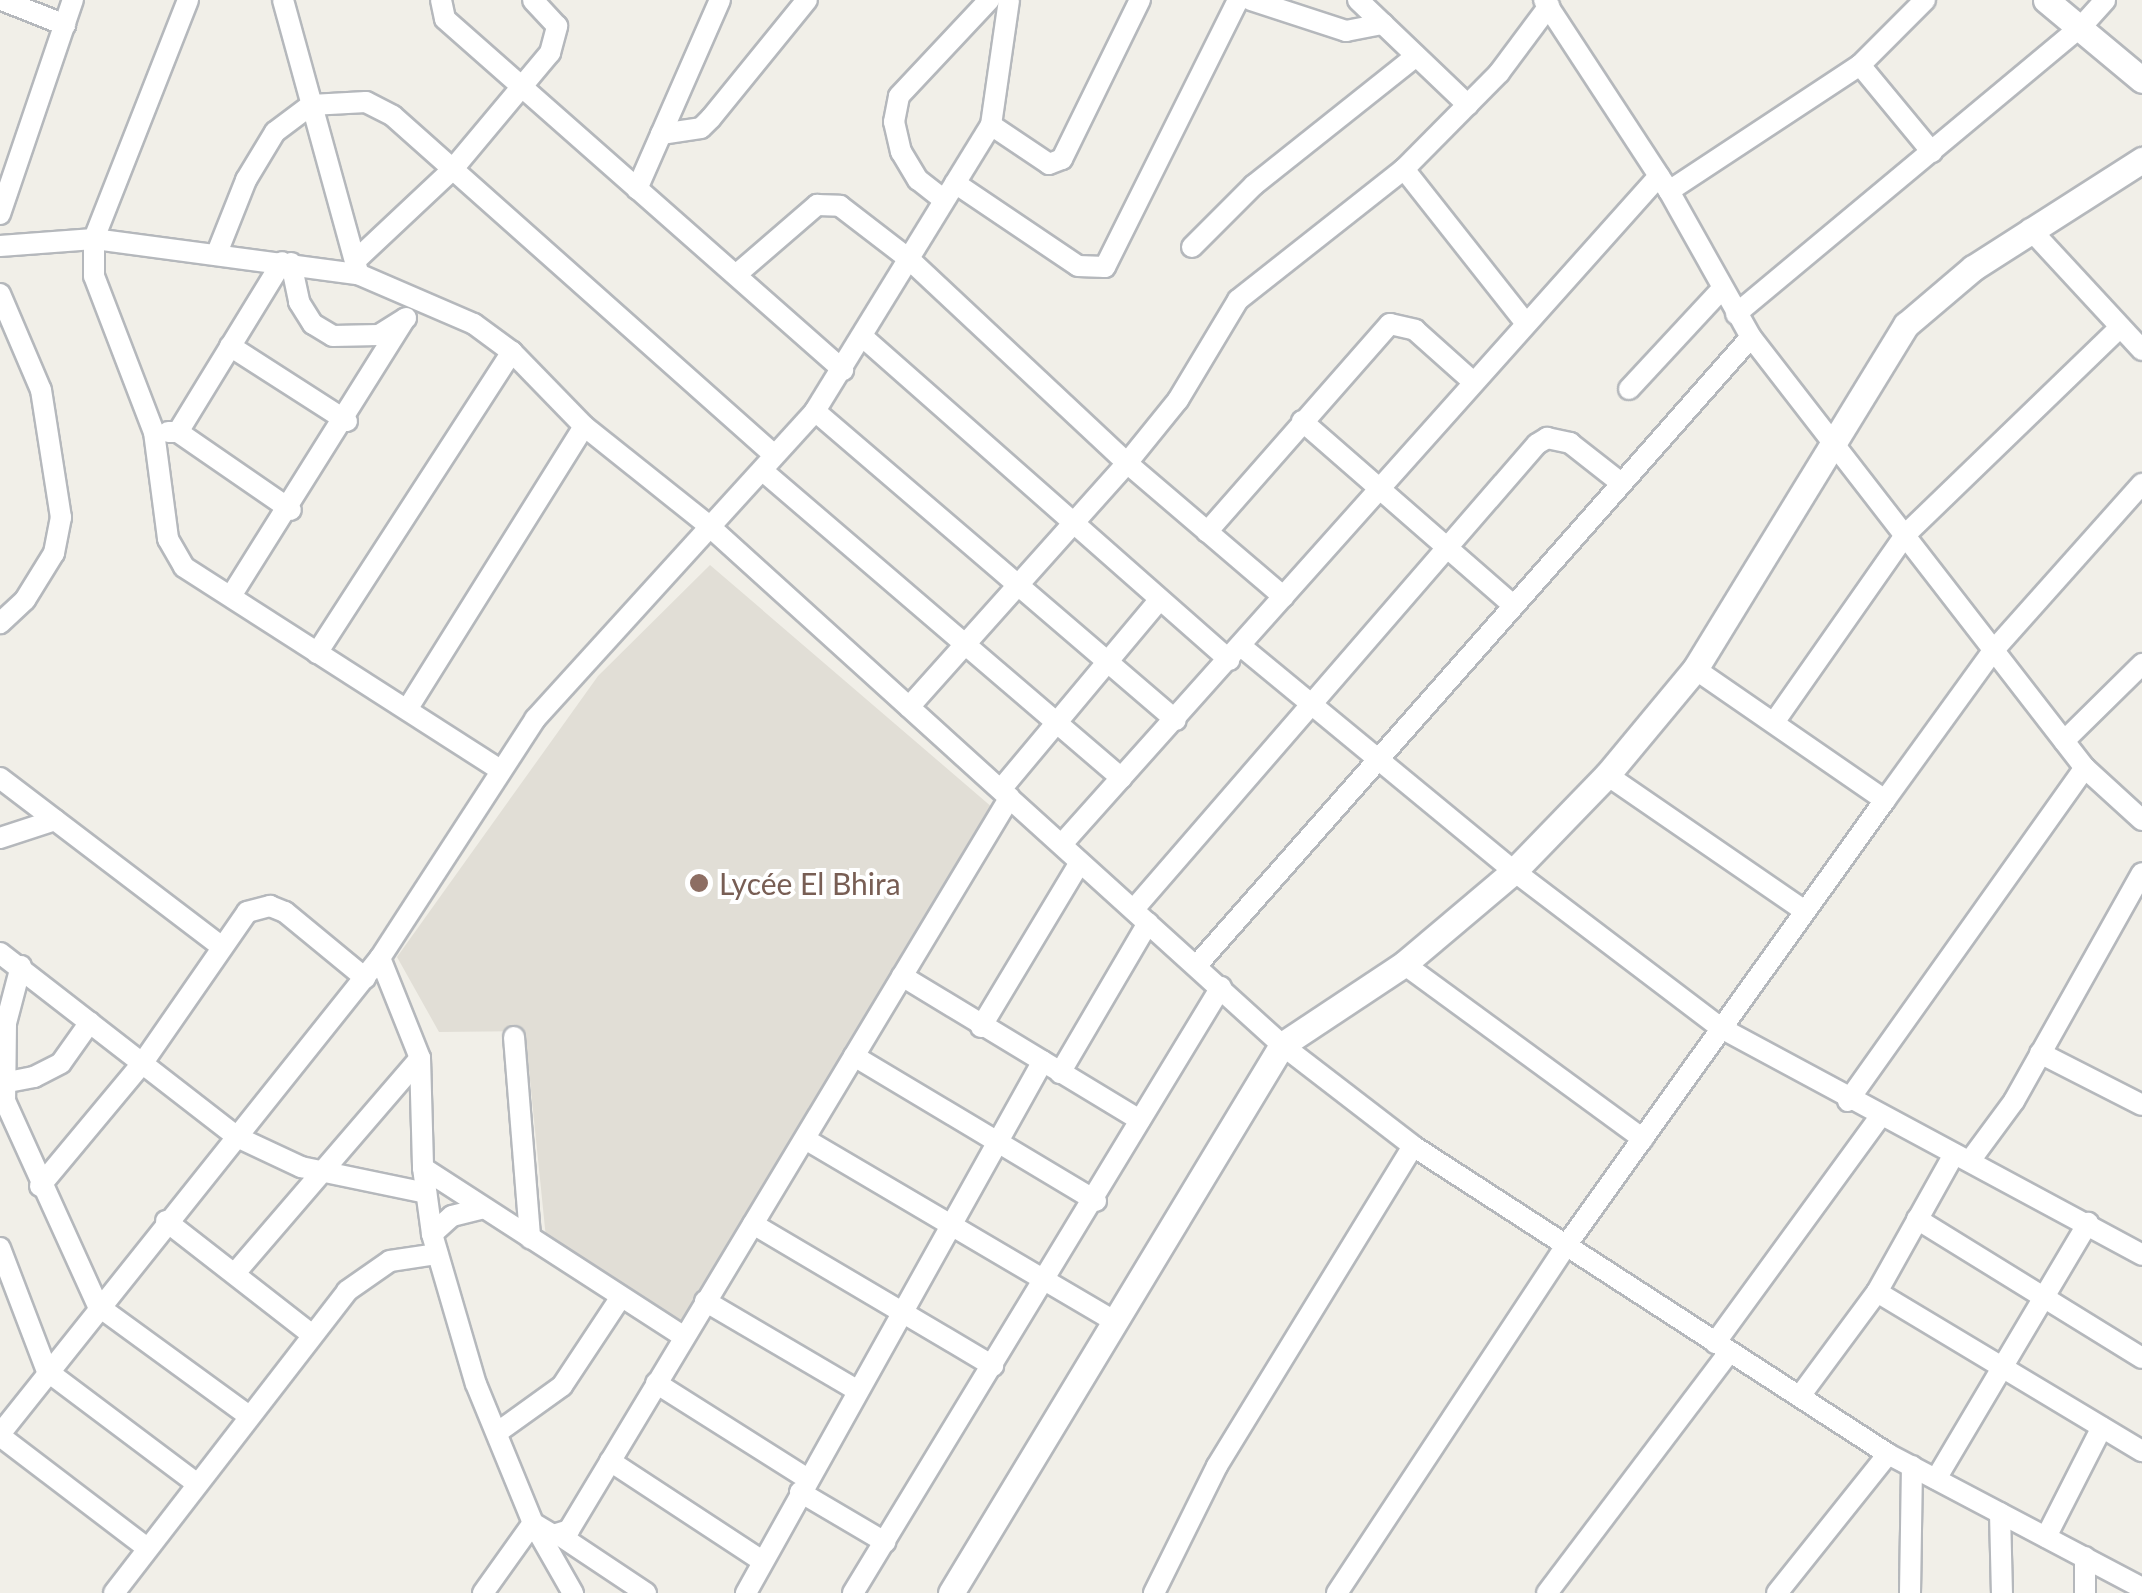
<!DOCTYPE html>
<meta charset="utf-8">
<style>
body{margin:0}
#map{position:relative;width:2142px;height:1593px;overflow:hidden;background:#f1efe8;font-family:Lato,sans-serif}
div>[style]{position:absolute}
.education>*{inset:0;background:#e1ded6}
.roads{filter:drop-shadow(2px 0 #b5b8bc) drop-shadow(-2px 0 #b5b8bc) drop-shadow(0 2px #b5b8bc) drop-shadow(0 -2px #b5b8bc)}
.minor>*{height:20px;margin:-10px;padding:0 10px;transform-origin:10px;border-radius:10px;background:#fff}
.tertiary>*{height:25px;margin:-12.5px;padding:0 12.5px;transform-origin:12.5px;border-radius:12.5px;background:#fff}
.dots>*{width:28px;height:28px;translate:-50% -50%;box-sizing:border-box;border:5px solid #fff;border-radius:50%}
span{translate:-50% -50%;white-space:nowrap;text-align:center;line-height:1.15;-webkit-text-stroke:8px #fff;paint-order:stroke}
.education-label{font-size:30px;color:#785e54}
.left{translate:0 -50%;text-align:left}
</style>
<div id="map">
<div class="education">
<div style="clip-path:polygon(710px 565px,993px 808px,683px 1327px,547px 1248px,525px 1031px,439px 1032px,397px 957px,598px 676px)"></div>
</div>
<div class="roads">
<div class="minor">
<div style="left:2px;top:0;width:68px;rotate:21.6deg"></div>
<div style="left:188px;top:0;width:257px;rotate:111.5deg"></div>
<div style="left:94px;top:239px;width:37px;rotate:90deg"></div>
<div style="left:94px;top:276px;width:167px;rotate:69deg"></div>
<div style="left:154px;top:432px;width:108px;rotate:82.5deg"></div>
<div style="left:168px;top:539px;width:32px;rotate:60deg"></div>
<div style="left:184px;top:567px;width:374px;rotate:32.7deg"></div>
<div style="left:283px;top:0;width:282px;rotate:74.6deg"></div>
<div style="left:441px;top:0;width:19px;rotate:78deg"></div>
<div style="left:445px;top:19px;width:531px;rotate:41.41deg"></div>
<div style="left:1251px;top:0;width:100px;rotate:18.1deg"></div>
<div style="left:1346px;top:31px;width:38px;rotate:-11deg"></div>
<div style="left:1358px;top:0;width:152px;rotate:43.7deg"></div>
<div style="left:1544px;top:0;width:228px;rotate:56.8deg"></div>
<div style="left:1669px;top:191px;width:167px;rotate:60.7deg"></div>
<div style="left:1751px;top:337px;width:545px;rotate:52.23deg"></div>
<div style="left:2085px;top:768px;width:77px;rotate:42.4deg"></div>
<div style="left:1860px;top:65px;width:113px;rotate:50.4deg"></div>
<div style="left:991px;top:125px;width:70px;rotate:33.9deg"></div>
<div style="left:1049px;top:164px;width:14px;rotate:-21deg"></div>
<div style="left:1062px;top:159px;width:177px;rotate:-63.9deg"></div>
<div style="left:661px;top:134px;width:40px;rotate:-8.5deg"></div>
<div style="left:701px;top:128px;width:14px;rotate:-45deg"></div>
<div style="left:711px;top:118px;width:152px;rotate:-50.9deg"></div>
<div style="left:1404px;top:169px;width:194px;rotate:51.7deg"></div>
<div style="left:955px;top:183px;width:148px;rotate:34deg"></div>
<div style="left:1078px;top:266px;width:27px;rotate:2deg"></div>
<div style="left:1105px;top:267px;width:298px;rotate:-63.5deg"></div>
<div style="left:637px;top:189px;width:206px;rotate:-66.3deg"></div>
<div style="left:1669px;top:191px;width:229px;rotate:-33.4deg"></div>
<div style="left:1860px;top:65px;width:92px;rotate:-45deg"></div>
<div style="left:944px;top:200px;width:33px;rotate:-142deg"></div>
<div style="left:918px;top:180px;width:33px;rotate:-121deg"></div>
<div style="left:901px;top:152px;width:31px;rotate:-103deg"></div>
<div style="left:894px;top:122px;width:26px;rotate:-79deg"></div>
<div style="left:899px;top:96px;width:132px;rotate:-46.8deg"></div>
<div style="left:0;top:214px;width:226px;rotate:-71.2deg"></div>
<div style="left:2030px;top:229px;width:165px;rotate:47.2deg"></div>
<div style="left:0;top:246px;width:94px;rotate:-4.3deg"></div>
<div style="left:94px;top:239px;width:266px;rotate:7.6deg"></div>
<div style="left:358px;top:274px;width:126px;rotate:23.3deg"></div>
<div style="left:474px;top:324px;width:47px;rotate:36.4deg"></div>
<div style="left:512px;top:352px;width:103px;rotate:45.8deg"></div>
<div style="left:584px;top:426px;width:159px;rotate:38.6deg"></div>
<div style="left:708px;top:525px;width:775px;rotate:42.17deg"></div>
<div style="left:1282px;top:1045px;width:165px;rotate:37.6deg"></div>
<div style="left:1413px;top:1146px;width:566px;rotate:32.96deg"></div>
<div style="left:1888px;top:1454px;width:287px;rotate:27.8deg"></div>
<div style="left:1192px;top:247px;width:88px;rotate:-45deg"></div>
<div style="left:1254px;top:185px;width:207px;rotate:-38.5deg"></div>
<div style="left:217px;top:253px;width:79px;rotate:-68.3deg"></div>
<div style="left:246px;top:180px;width:56px;rotate:-58.9deg"></div>
<div style="left:275px;top:132px;width:45px;rotate:-36.9deg"></div>
<div style="left:311px;top:105px;width:55px;rotate:-3.1deg"></div>
<div style="left:366px;top:102px;width:30px;rotate:27deg"></div>
<div style="left:393px;top:116px;width:509px;rotate:41.65deg"></div>
<div style="left:355px;top:261px;width:133px;rotate:-43.2deg"></div>
<div style="left:452px;top:170px;width:153px;rotate:-50.1deg"></div>
<div style="left:550px;top:53px;width:28px;rotate:-75deg"></div>
<div style="left:557px;top:26px;width:35px;rotate:-133deg"></div>
<div style="left:291px;top:263px;width:40px;rotate:78deg"></div>
<div style="left:299px;top:302px;width:26px;rotate:58deg"></div>
<div style="left:313px;top:324px;width:23px;rotate:31deg"></div>
<div style="left:333px;top:336px;width:46px;rotate:-1.2deg"></div>
<div style="left:379px;top:335px;width:32px;rotate:-32deg"></div>
<div style="left:737px;top:274px;width:106px;rotate:-40.8deg"></div>
<div style="left:817px;top:205px;width:23px;rotate:2deg"></div>
<div style="left:840px;top:206px;width:88px;rotate:37.6deg"></div>
<div style="left:910px;top:260px;width:297px;rotate:43.1deg"></div>
<div style="left:1127px;top:463px;width:206px;rotate:40.5deg"></div>
<div style="left:0;top:294px;width:104px;rotate:66.9deg"></div>
<div style="left:41px;top:390px;width:129px;rotate:81.1deg"></div>
<div style="left:61px;top:517px;width:37px;rotate:101deg"></div>
<div style="left:54px;top:553px;width:55px;rotate:121.7deg"></div>
<div style="left:25px;top:600px;width:34px;rotate:137deg"></div>
<div style="left:1736px;top:314px;width:449px;rotate:-39.8deg"></div>
<div style="left:2081px;top:27px;width:36px;rotate:-48deg"></div>
<div style="left:864px;top:338px;width:487px;rotate:41.4deg"></div>
<div style="left:230px;top:346px;width:139px;rotate:32.7deg"></div>
<div style="left:1629px;top:389px;width:137px;rotate:-47.1deg"></div>
<div style="left:815px;top:411px;width:475px;rotate:40.6deg"></div>
<div style="left:1302px;top:421px;width:281px;rotate:41.1deg"></div>
<div style="left:168px;top:432px;width:10px"></div>
<div style="left:178px;top:432px;width:137px;rotate:34.6deg"></div>
<div style="left:178px;top:432px;width:199px;rotate:-58.5deg"></div>
<div style="left:763px;top:471px;width:472px;rotate:40.6deg"></div>
<div style="left:1207px;top:532px;width:277px;rotate:-48.7deg"></div>
<div style="left:1390px;top:324px;width:26px;rotate:13deg"></div>
<div style="left:1415px;top:330px;width:76px;rotate:41.8deg"></div>
<div style="left:231px;top:596px;width:327px;rotate:-57.9deg"></div>
<div style="left:1242px;top:647px;width:352px;rotate:39.5deg"></div>
<div style="left:1514px;top:871px;width:260px;rotate:37.2deg"></div>
<div style="left:1721px;top:1028px;width:478px;rotate:28.3deg"></div>
<div style="left:317px;top:653px;width:359px;rotate:-57.1deg"></div>
<div style="left:1695px;top:669px;width:231px;rotate:34.6deg"></div>
<div style="left:909px;top:707px;width:327px;rotate:-48.2deg"></div>
<div style="left:1127px;top:463px;width:81px;rotate:-51deg"></div>
<div style="left:1178px;top:400px;width:117px;rotate:-59deg"></div>
<div style="left:1238px;top:300px;width:211px;rotate:-38.3deg"></div>
<div style="left:1404px;top:169px;width:135px;rotate:-45.3deg"></div>
<div style="left:1499px;top:73px;width:84px;rotate:-53.3deg"></div>
<div style="left:408px;top:708px;width:332px;rotate:-58deg"></div>
<div style="left:1775px;top:721px;width:228px;rotate:-55deg"></div>
<div style="left:1906px;top:534px;width:295px;rotate:-44deg"></div>
<div style="left:2064px;top:741px;width:110px;rotate:-44.6deg"></div>
<div style="left:1607px;top:775px;width:240px;rotate:34.5deg"></div>
<div style="left:0;top:778px;width:279px;rotate:37.3deg"></div>
<div style="left:1002px;top:788px;width:245px;rotate:-50.1deg"></div>
<div style="left:0;top:838px;width:58px;rotate:-18.1deg"></div>
<div style="left:1062px;top:844px;width:896px;rotate:-48.21deg"></div>
<div style="left:1134px;top:909px;width:615px;rotate:-49.09deg"></div>
<div style="left:1537px;top:444px;width:12px;rotate:-31deg"></div>
<div style="left:1547px;top:438px;width:24px;rotate:12deg"></div>
<div style="left:1570px;top:443px;width:65px;rotate:38.1deg"></div>
<div style="left:0;top:953px;width:300px;rotate:37.8deg"></div>
<div style="left:237px;top:1137px;width:71px;rotate:25.1deg"></div>
<div style="left:301px;top:1167px;width:128px;rotate:11.7deg"></div>
<div style="left:380px;top:958px;width:108px;rotate:68.2deg"></div>
<div style="left:420px;top:1058px;width:110px;rotate:88.4deg"></div>
<div style="left:423px;top:1168px;width:67px;rotate:82.2deg"></div>
<div style="left:432px;top:1234px;width:156px;rotate:73.7deg"></div>
<div style="left:476px;top:1384px;width:150px;rotate:67.7deg"></div>
<div style="left:533px;top:1523px;width:81px;rotate:60.3deg"></div>
<div style="left:1404px;top:964px;width:296px;rotate:36.2deg"></div>
<div style="left:1197px;top:965px;width:837px;rotate:-48.58deg"></div>
<div style="left:21px;top:966px;width:59px;rotate:104.7deg"></div>
<div style="left:6px;top:1023px;width:78px;rotate:90.7deg"></div>
<div style="left:5px;top:1101px;width:225px;rotate:65.6deg"></div>
<div style="left:98px;top:1306px;width:187px;rotate:36.1deg"></div>
<div style="left:902px;top:976px;width:278px;rotate:31.2deg"></div>
<div style="left:981px;top:1027px;width:192px;rotate:-59deg"></div>
<div style="left:514px;top:1037px;width:202px;rotate:85.4deg"></div>
<div style="left:2040px;top:1053px;width:114px;rotate:27deg"></div>
<div style="left:854px;top:1056px;width:282px;rotate:30.9deg"></div>
<div style="left:1060px;top:1073px;width:174px;rotate:-59.6deg"></div>
<div style="left:3px;top:1083px;width:32px;rotate:-11deg"></div>
<div style="left:34px;top:1077px;width:30px;rotate:-27deg"></div>
<div style="left:61px;top:1063px;width:50px;rotate:-54.7deg"></div>
<div style="left:1848px;top:1101px;width:409px;rotate:-54.6deg"></div>
<div style="left:805px;top:1139px;width:359px;rotate:30.5deg"></div>
<div style="left:1972px;top:1158px;width:71px;rotate:-53.6deg"></div>
<div style="left:2014px;top:1101px;width:261px;rotate:-60.7deg"></div>
<div style="left:423px;top:1168px;width:311px;rotate:32.9deg"></div>
<div style="left:40px;top:1186px;width:163px;rotate:-50.2deg"></div>
<div style="left:144px;top:1061px;width:181px;rotate:-55.3deg"></div>
<div style="left:247px;top:912px;width:24px;rotate:-15deg"></div>
<div style="left:270px;top:906px;width:16px;rotate:22deg"></div>
<div style="left:285px;top:912px;width:104px;rotate:39.5deg"></div>
<div style="left:1917px;top:1219px;width:264px;rotate:31.7deg"></div>
<div style="left:166px;top:1221px;width:184px;rotate:37.9deg"></div>
<div style="left:753px;top:1224px;width:279px;rotate:30.6deg"></div>
<div style="left:432px;top:1234px;width:27px;rotate:-42deg"></div>
<div style="left:452px;top:1216px;width:32px;rotate:-14deg"></div>
<div style="left:0;top:1248px;width:132px;rotate:69.1deg"></div>
<div style="left:47px;top:1371px;width:186px;rotate:36.9deg"></div>
<div style="left:236px;top:1272px;width:282px;rotate:-49.3deg"></div>
<div style="left:1877px;top:1292px;width:309px;rotate:31deg"></div>
<div style="left:705px;top:1301px;width:176px;rotate:30.4deg"></div>
<div style="left:1715px;top:1343px;width:278px;rotate:-53.9deg"></div>
<div style="left:656px;top:1383px;width:178px;rotate:32.3deg"></div>
<div style="left:1800px;top:1396px;width:129px;rotate:-53.5deg"></div>
<div style="left:1877px;top:1292px;width:158px;rotate:-60.8deg"></div>
<div style="left:498px;top:1432px;width:79px;rotate:-35.7deg"></div>
<div style="left:562px;top:1386px;width:107px;rotate:-56.5deg"></div>
<div style="left:0;top:1434px;width:609px;rotate:-51.4deg"></div>
<div style="left:380px;top:958px;width:285px;rotate:-57deg"></div>
<div style="left:535px;top:719px;width:416px;rotate:-47.7deg"></div>
<div style="left:815px;top:411px;width:336px;rotate:-58.4deg"></div>
<div style="left:991px;top:125px;width:126px;rotate:-81.8deg"></div>
<div style="left:0;top:1436px;width:185px;rotate:37.3deg"></div>
<div style="left:610px;top:1461px;width:182px;rotate:33.3deg"></div>
<div style="left:1936px;top:1479px;width:298px;rotate:-59.3deg"></div>
<div style="left:800px;top:1492px;width:99px;rotate:30.5deg"></div>
<div style="left:2000px;top:1513px;width:80px;rotate:88.6deg"></div>
<div style="left:562px;top:1537px;width:101px;rotate:33.7deg"></div>
<div style="left:2046px;top:1537px;width:123px;rotate:-63deg"></div>
<div style="left:2085px;top:1557px;width:36px;rotate:90deg"></div>
<div style="left:114px;top:1593px;width:381px;rotate:-52.3deg"></div>
<div style="left:347px;top:1291px;width:52px;rotate:-34.9deg"></div>
<div style="left:390px;top:1261px;width:48px;rotate:-8.5deg"></div>
<div style="left:483px;top:1593px;width:86px;rotate:-54.5deg"></div>
<div style="left:533px;top:1523px;width:23px;rotate:31deg"></div>
<div style="left:553px;top:1535px;width:17px;rotate:-17deg"></div>
<div style="left:569px;top:1530px;width:855px;rotate:-58.97deg"></div>
<div style="left:746px;top:1593px;width:609px;rotate:-60.83deg"></div>
<div style="left:853px;top:1593px;width:709px;rotate:-58.73deg"></div>
<div style="left:1154px;top:1593px;width:142px;rotate:-63.6deg"></div>
<div style="left:1217px;top:1466px;width:375px;rotate:-58.5deg"></div>
<div style="left:1337px;top:1593px;width:414px;rotate:-56.6deg"></div>
<div style="left:1565px;top:1247px;width:550px;rotate:-54.4deg"></div>
<div style="left:1885px;top:800px;width:184px;rotate:-54.1deg"></div>
<div style="left:1993px;top:651px;width:224px;rotate:-48.3deg"></div>
<div style="left:1547px;top:1593px;width:302px;rotate:-52.9deg"></div>
<div style="left:1777px;top:1593px;width:178px;rotate:-51.4deg"></div>
<div style="left:1910px;top:1593px;width:127px;rotate:-89.1deg"></div>
</div>
<div class="tertiary">
<div style="left:2046px;top:0;width:125px;rotate:39.8deg"></div>
<div style="left:951px;top:1593px;width:640px;rotate:-58.87deg"></div>
<div style="left:1282px;top:1045px;width:146px;rotate:-33.6deg"></div>
<div style="left:1404px;top:964px;width:144px;rotate:-40.2deg"></div>
<div style="left:1514px;top:871px;width:134px;rotate:-45.9deg"></div>
<div style="left:1607px;top:775px;width:138px;rotate:-50.3deg"></div>
<div style="left:1695px;top:669px;width:404px;rotate:-58.5deg"></div>
<div style="left:1906px;top:325px;width:88px;rotate:-40.4deg"></div>
<div style="left:1973px;top:268px;width:201px;rotate:-32.6deg"></div>
</div>
</div>
<div class="dots">
<div style="left:699px;top:883px;background:#8d6e63"></div>
</div>
<div class="education-label">
<span class="left" style="left:719px;top:883px">Lycée El Bhira</span>
</div>
</div>
